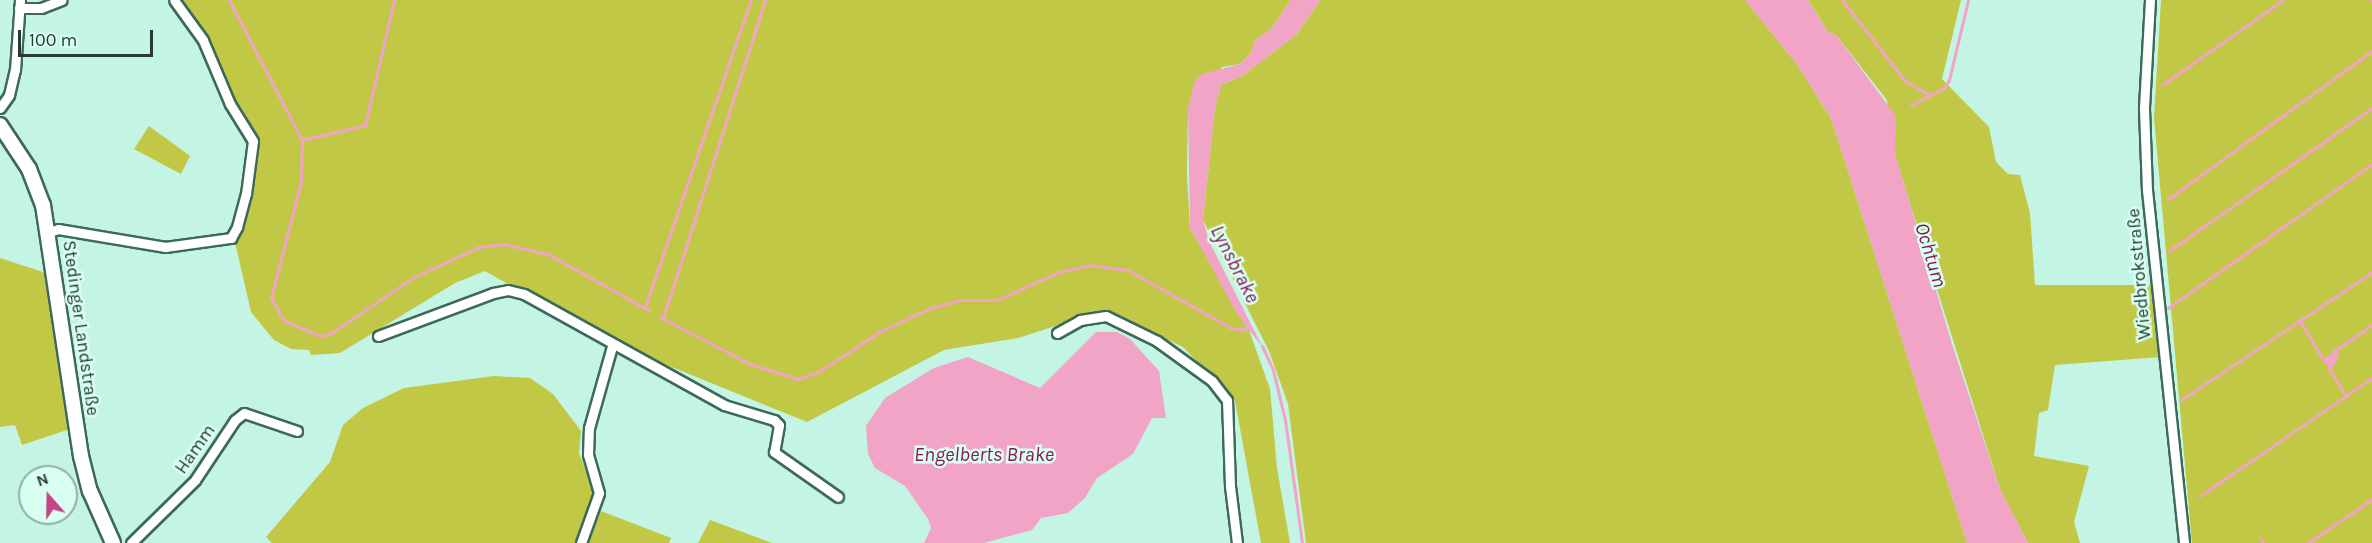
<!DOCTYPE html>
<meta charset="utf-8">
<style>
body{margin:0}
#map{position:relative;width:2372px;height:543px;overflow:hidden;background:#c4f4e3;font-family:Karla,sans-serif}
div>[style]{position:absolute}
.green>*{inset:0;background:#c1c845}
.water>*{inset:0;background:#f2a4c6}
.stream>*{height:3px;margin:-1.5px;padding:0 1.5px;transform-origin:1.5px;border-radius:1.5px;background:#f2a4c6}
.roads{filter:drop-shadow(2px 0 #3d695b) drop-shadow(-2px 0 #3d695b) drop-shadow(0 2px #3d695b) drop-shadow(0 -2px #3d695b)}
.street>*{height:9px;margin:-4.5px;padding:0 4.5px;transform-origin:4.5px;border-radius:4.5px;background:#fff}
.secondary>*{height:14px;margin:-7px;padding:0 7px;transform-origin:7px;border-radius:7px;background:#fff}
span{translate:-50% -50%;white-space:nowrap;text-align:center;line-height:1.15;-webkit-text-stroke:5px #d9fff1;paint-order:stroke}
.street-label{font-size:18px;color:#263933}
.water-label{font-size:20px;color:#891858;font-style:italic}
.north{position:absolute;left:18px;top:465px;width:60px;height:60px;box-sizing:border-box;background:#d9fff1;border:2px solid #91b0a5;border-radius:50%;rotate:340deg;font-size:16px;font-weight:700;line-height:24px;text-align:center;color:#263933}
.north::after{content:'';display:block;margin:auto;width:21px;height:27px;background:#c74388;clip-path:polygon(50% 0,100% 100%,50% 72%,0 100%)}
.scale{position:absolute;left:18px;top:30px;width:135px;height:27px;box-sizing:border-box;border:3px solid #263933;border-top:0;padding-left:8px;font-size:18px;line-height:21px;white-space:nowrap;color:#263933;-webkit-text-stroke:4px #d9fff1;paint-order:stroke}
</style>
<div id="map">
<div class="green">
<div style="clip-path:polygon(177px 0,1291px 0,1272px 28px,1255px 40px,1251px 53px,1240px 64px,1222px 67px,1188px 108px,1187px 175px,1190px 228px,1250px 333px,1270px 389px,1277px 468px,1290px 543px,1261px 543px,1235px 401px,1183px 347px,1105px 310px,1018px 338px,944px 350px,807px 422px,610px 342px,485px 271px,455px 283px,340px 353px,311px 355px,309px 350px,291px 349px,274px 340px,251px 312px,234px 238px,256px 165px,256px 139px)"></div>
<div style="clip-path:polygon(1320px 0,1745px 0,1796px 63px,1831px 118px,1967px 543px,1306px 543px,1288px 404px,1269px 351px,1203px 220px,1215px 107px,1221px 85px,1242px 76px,1296px 35px)"></div>
<div style="clip-path:polygon(1808px 0,1961px 0,1942px 79px,1989px 127px,1996px 162px,2008px 174px,2020px 175px,2030px 213px,2035px 285px,2153px 285px,2161px 357px,2055px 365px,2048px 410px,2039px 413px,2034px 456px,2089px 466px,2074px 522px,2080px 543px,2028px 543px,2000px 489px,1907px 194px,1895px 154px,1887px 100px,1836px 35px,1828px 32px)"></div>
<div style="clip-path:polygon(2161px 0,2372px 0,2372px 543px,2192px 543px,2154px 118px)"></div>
<div style="clip-path:polygon(149px 126px,190px 156px,181px 174px,134px 149px)"></div>
<div style="clip-path:polygon(0 258px,52px 275px,70px 429px,22px 445px,15px 425px,0 427px)"></div>
<div style="clip-path:polygon(494px 376px,530px 378px,553px 394px,581px 431px,579px 453px,594px 493px,575px 543px,272px 543px,266px 537px,330px 462px,343px 425px,363px 408px,404px 388px)"></div>
<div style="clip-path:polygon(601px 511px,671px 538px,669px 543px,588px 543px)"></div>
<div style="clip-path:polygon(710px 520px,772px 543px,698px 543px)"></div>
</div>
<div class="water">
<div style="clip-path:polygon(1291px 0,1320px 0,1296px 35px,1242px 76px,1221px 85px,1215px 107px,1203px 220px,1209px 241px,1263px 348px,1238px 315px,1190px 228px,1188px 108px,1194px 83px,1202px 74px,1240px 64px,1251px 53px,1255px 40px,1272px 28px)"></div>
<div style="clip-path:polygon(1745px 0,1808px 0,1828px 32px,1836px 35px,1896px 116px,1895px 154px,1952px 344px,2000px 489px,2028px 543px,1967px 543px,1831px 118px,1796px 63px)"></div>
<div style="clip-path:polygon(1096px 332px,1117px 332px,1130px 339px,1159px 371px,1166px 418px,1152px 418px,1133px 454px,1097px 478px,1085px 498px,1068px 513px,1041px 518px,1032px 530px,984px 543px,924px 543px,931px 528px,928px 519px,905px 486px,875px 468px,868px 454px,866px 426px,885px 398px,934px 368px,968px 357px,1040px 388px)"></div>
<div style="clip-path:polygon(2336px 350px,2339px 356px,2331px 372px,2323px 359px)"></div>
</div>
<div class="stream">
<div style="left:229px;top:0;width:158px;rotate:62.5deg"></div>
<div style="left:302px;top:140px;width:41px;rotate:91.4deg"></div>
<div style="left:301px;top:181px;width:121px;rotate:104.4deg"></div>
<div style="left:271px;top:298px;width:25px;rotate:61deg"></div>
<div style="left:283px;top:320px;width:40px;rotate:23.4deg"></div>
<div style="left:320px;top:336px;width:11px;rotate:-15deg"></div>
<div style="left:331px;top:333px;width:100px;rotate:-34deg"></div>
<div style="left:414px;top:277px;width:72px;rotate:-24.8deg"></div>
<div style="left:479px;top:247px;width:24px;rotate:-7deg"></div>
<div style="left:503px;top:244px;width:46px;rotate:12.5deg"></div>
<div style="left:548px;top:254px;width:115px;rotate:29.2deg"></div>
<div style="left:1842px;top:0;width:103px;rotate:52.1deg"></div>
<div style="left:1905px;top:81px;width:26px;rotate:29deg"></div>
<div style="left:2371px;top:0;width:2px;rotate:63deg"></div>
<div style="left:2162px;top:85px;width:148px;rotate:-35.1deg"></div>
<div style="left:1911px;top:105px;width:37px;rotate:-27deg"></div>
<div style="left:1944px;top:88px;width:9px;rotate:-58deg"></div>
<div style="left:1949px;top:80px;width:82px;rotate:-76.6deg"></div>
<div style="left:302px;top:140px;width:65px;rotate:-13.4deg"></div>
<div style="left:365px;top:125px;width:128px;rotate:-76.9deg"></div>
<div style="left:2168px;top:199px;width:252px;rotate:-36deg"></div>
<div style="left:2169px;top:251px;width:248px;rotate:-35.2deg"></div>
<div style="left:645px;top:307px;width:325px;rotate:-71deg"></div>
<div style="left:2168px;top:308px;width:250px;rotate:-35.2deg"></div>
<div style="left:660px;top:317px;width:102px;rotate:27.6deg"></div>
<div style="left:750px;top:364px;width:50px;rotate:17.4deg"></div>
<div style="left:798px;top:379px;width:21px;rotate:-19deg"></div>
<div style="left:818px;top:372px;width:75px;rotate:-33.1deg"></div>
<div style="left:881px;top:331px;width:52px;rotate:-25.1deg"></div>
<div style="left:928px;top:309px;width:32px;rotate:-16deg"></div>
<div style="left:959px;top:300px;width:38px"></div>
<div style="left:997px;top:300px;width:68px;rotate:-24.3deg"></div>
<div style="left:1059px;top:272px;width:33px;rotate:-12deg"></div>
<div style="left:1091px;top:265px;width:37px;rotate:8deg"></div>
<div style="left:1128px;top:270px;width:118px;rotate:29.4deg"></div>
<div style="left:1231px;top:328px;width:19px;rotate:6deg"></div>
<div style="left:663px;top:318px;width:334px;rotate:-72.2deg"></div>
<div style="left:2300px;top:321px;width:47px;rotate:59deg"></div>
<div style="left:1262px;top:346px;width:26px;rotate:65deg"></div>
<div style="left:1273px;top:370px;width:51px;rotate:76.5deg"></div>
<div style="left:1285px;top:420px;width:124px;rotate:82.1deg"></div>
<div style="left:2334px;top:351px;width:46px;rotate:-34.4deg"></div>
<div style="left:2329px;top:369px;width:31px;rotate:58deg"></div>
<div style="left:2181px;top:400px;width:230px;rotate:-33.8deg"></div>
<div style="left:2200px;top:496px;width:209px;rotate:-34.5deg"></div>
<div style="left:2260px;top:538px;width:6px;rotate:59deg"></div>
<div style="left:2308px;top:543px;width:78px;rotate:-34.5deg"></div>
</div>
<div class="roads">
<div class="street">
<div style="left:2150px;top:0;width:109px;rotate:93.2deg"></div>
<div style="left:2144px;top:109px;width:81px;rotate:87.9deg"></div>
<div style="left:2147px;top:190px;width:355px;rotate:84deg"></div>
<div style="left:19px;top:8px;width:22px"></div>
<div style="left:41px;top:8px;width:22px;rotate:-21deg"></div>
<div style="left:0;top:108px;width:16px;rotate:-55deg"></div>
<div style="left:9px;top:95px;width:26px;rotate:-77deg"></div>
<div style="left:15px;top:70px;width:70px;rotate:-85.9deg"></div>
<div style="left:49px;top:232px;width:9px;rotate:-18deg"></div>
<div style="left:58px;top:229px;width:109px;rotate:9.5deg"></div>
<div style="left:165px;top:247px;width:67px;rotate:-7.8deg"></div>
<div style="left:231px;top:238px;width:13px;rotate:-61deg"></div>
<div style="left:237px;top:227px;width:34px;rotate:-75deg"></div>
<div style="left:246px;top:194px;width:53px;rotate:-82.5deg"></div>
<div style="left:253px;top:141px;width:44px;rotate:-121.9deg"></div>
<div style="left:230px;top:104px;width:69px;rotate:-112.9deg"></div>
<div style="left:203px;top:40px;width:49px;rotate:-125.9deg"></div>
<div style="left:1057px;top:333px;width:26px;rotate:-29deg"></div>
<div style="left:1080px;top:320px;width:26px;rotate:-9deg"></div>
<div style="left:1106px;top:316px;width:57px;rotate:26.1deg"></div>
<div style="left:1157px;top:341px;width:68px;rotate:36deg"></div>
<div style="left:1212px;top:381px;width:24px;rotate:52deg"></div>
<div style="left:1227px;top:400px;width:86px;rotate:88deg"></div>
<div style="left:1230px;top:486px;width:57px;rotate:83deg"></div>
<div style="left:378px;top:336px;width:123px;rotate:-20.5deg"></div>
<div style="left:493px;top:293px;width:15px;rotate:-11deg"></div>
<div style="left:508px;top:290px;width:16px;rotate:14deg"></div>
<div style="left:524px;top:294px;width:229px;rotate:29deg"></div>
<div style="left:724px;top:405px;width:52px;rotate:16.7deg"></div>
<div style="left:774px;top:420px;width:7px;rotate:45deg"></div>
<div style="left:779px;top:425px;width:27px;rotate:100deg"></div>
<div style="left:774px;top:452px;width:78px;rotate:35.1deg"></div>
<div style="left:131px;top:543px;width:90px;rotate:-44.5deg"></div>
<div style="left:195px;top:480px;width:72px;rotate:-56.3deg"></div>
<div style="left:235px;top:420px;width:11px;rotate:-38deg"></div>
<div style="left:244px;top:413px;width:56px;rotate:18.8deg"></div>
<div style="left:581px;top:543px;width:53px;rotate:-70.2deg"></div>
<div style="left:599px;top:493px;width:40px;rotate:-106deg"></div>
<div style="left:588px;top:455px;width:27px;rotate:-88deg"></div>
<div style="left:589px;top:428px;width:85px;rotate:-74.3deg"></div>
</div>
<div class="secondary">
<div style="left:0;top:125px;width:53px;rotate:56.6deg"></div>
<div style="left:29px;top:169px;width:39px;rotate:69deg"></div>
<div style="left:43px;top:205px;width:254px;rotate:81.4deg"></div>
<div style="left:81px;top:456px;width:36px;rotate:76deg"></div>
<div style="left:90px;top:491px;width:57px;rotate:66.1deg"></div>
</div>
</div>
<div class="street-label">
<span style="left:2139px;top:274px;rotate:-95deg">Wiedbrokstraße</span>
<span style="left:81px;top:328px;rotate:82deg">Stedinger Landstraße</span>
<span style="left:195px;top:449px;rotate:-55deg">Hamm</span>
</div>
<div class="water-label">
<span style="left:1931px;top:255px;rotate:73deg">Ochtum</span>
<span style="left:1235px;top:264px;rotate:63deg">Lynsbrake</span>
<span style="left:984px;top:454px">Engelberts Brake</span>
</div>
<div class="north">N</div>
<div class="scale">100 m</div>
</div>
